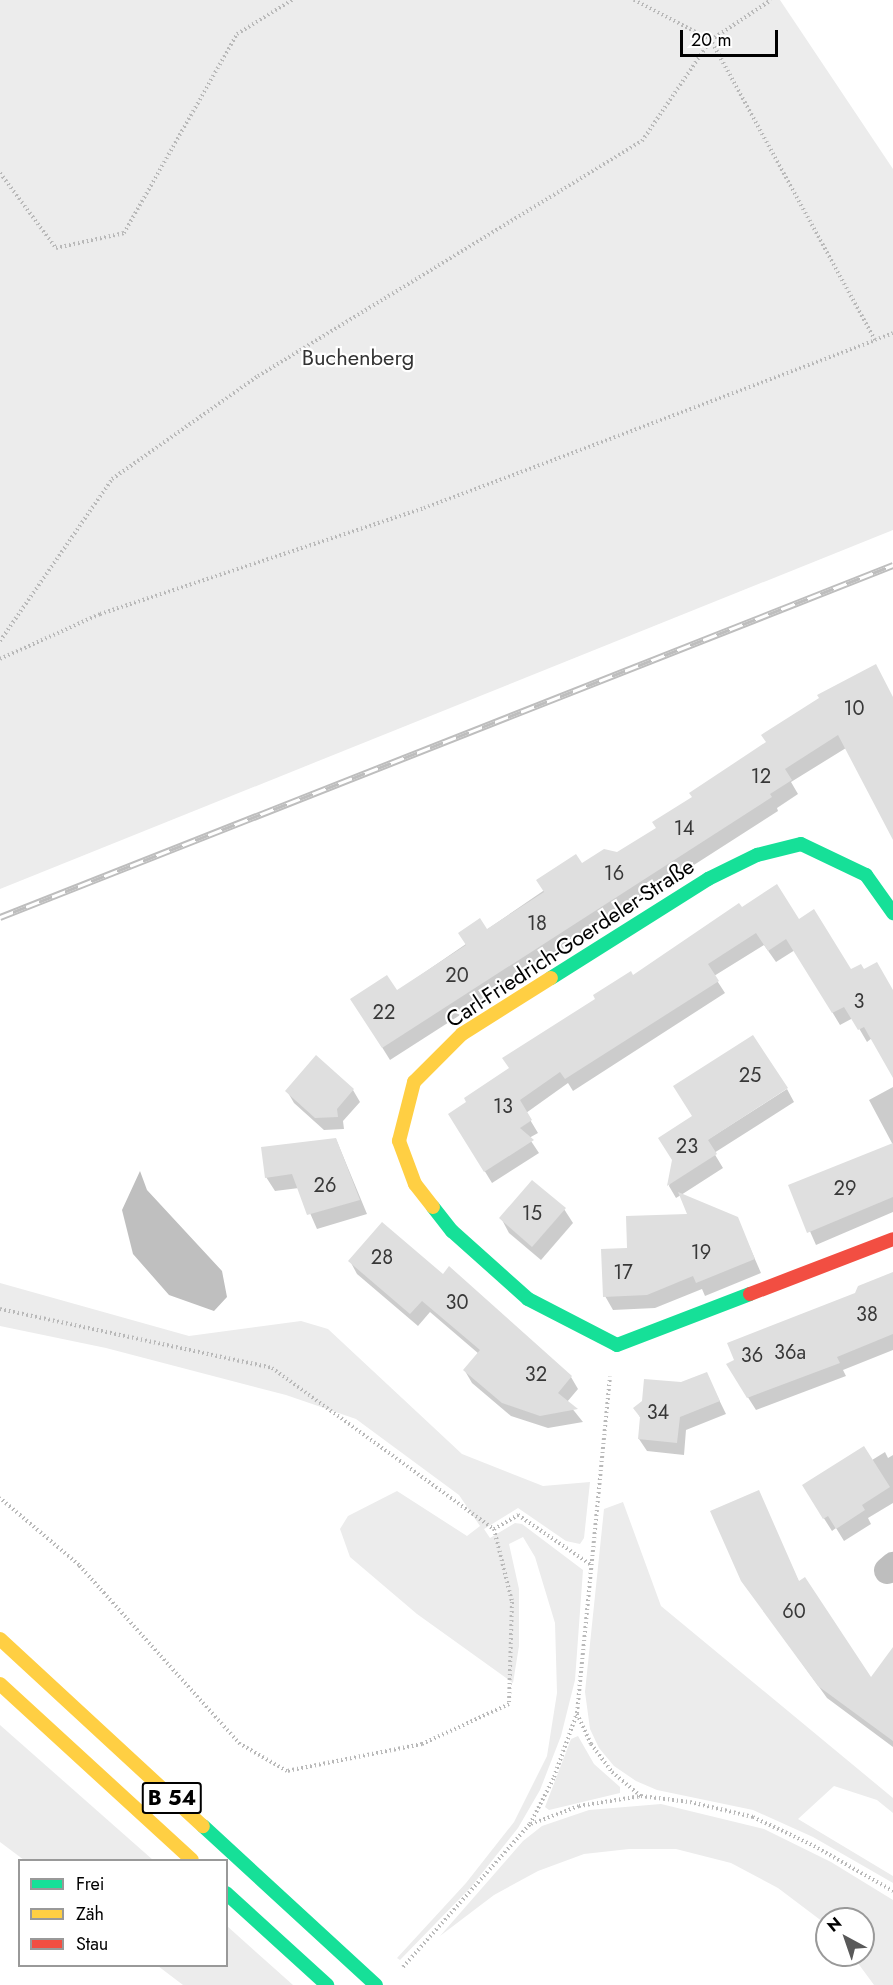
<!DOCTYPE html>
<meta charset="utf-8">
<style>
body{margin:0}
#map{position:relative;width:893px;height:1985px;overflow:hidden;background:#fff;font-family:Jost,sans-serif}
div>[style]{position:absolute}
.green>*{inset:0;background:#ececec}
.water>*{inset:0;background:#bfbfbf}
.shadow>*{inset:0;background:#0003}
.building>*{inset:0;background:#dfdfdf}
.path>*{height:4px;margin-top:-2px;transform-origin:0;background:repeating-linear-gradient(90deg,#b9b9b9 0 1.5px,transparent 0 4.5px)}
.street>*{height:27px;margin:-13.5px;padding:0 13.5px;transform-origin:13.5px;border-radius:13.5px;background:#bebebe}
.fast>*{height:14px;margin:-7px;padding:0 7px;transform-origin:7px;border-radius:7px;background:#16e098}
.slow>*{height:14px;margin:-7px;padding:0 7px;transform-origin:7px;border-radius:7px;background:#ffcf43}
.jam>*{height:14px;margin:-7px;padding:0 7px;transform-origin:7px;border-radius:7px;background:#f24e42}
.rail>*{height:7px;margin-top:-3.5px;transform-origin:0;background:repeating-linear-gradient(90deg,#fff 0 14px,#bebebe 0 28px);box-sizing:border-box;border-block:2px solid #bebebe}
span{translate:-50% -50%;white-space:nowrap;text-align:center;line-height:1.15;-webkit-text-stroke:4.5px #fff;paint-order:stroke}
.number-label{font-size:20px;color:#383838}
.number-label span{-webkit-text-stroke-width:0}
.shield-label span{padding:2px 4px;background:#fff;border:2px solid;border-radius:4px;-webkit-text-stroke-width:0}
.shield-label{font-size:21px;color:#000;font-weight:700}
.park-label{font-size:22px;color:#333}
.street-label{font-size:22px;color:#000}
.legend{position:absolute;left:18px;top:1859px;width:210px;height:108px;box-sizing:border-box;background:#fff;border:2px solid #999;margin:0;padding:8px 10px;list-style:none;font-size:18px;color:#000}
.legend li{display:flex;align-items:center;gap:12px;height:30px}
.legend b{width:30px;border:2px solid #999}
.north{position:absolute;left:815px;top:1907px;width:60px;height:60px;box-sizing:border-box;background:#fff;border:2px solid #999;border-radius:50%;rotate:320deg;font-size:16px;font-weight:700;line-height:24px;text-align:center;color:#000}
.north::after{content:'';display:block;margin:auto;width:21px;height:27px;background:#595959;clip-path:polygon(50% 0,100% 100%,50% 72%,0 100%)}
.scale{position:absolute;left:680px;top:30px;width:98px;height:27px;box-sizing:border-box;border:3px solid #000;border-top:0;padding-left:8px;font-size:18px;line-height:21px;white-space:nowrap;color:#000;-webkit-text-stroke:4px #fff;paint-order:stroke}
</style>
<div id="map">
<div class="green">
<div style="clip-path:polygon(0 0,780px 0,893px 169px,893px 530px,0 889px)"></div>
<div style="clip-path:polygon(0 1283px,189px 1336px,301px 1321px,328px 1329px,462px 1454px,543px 1486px,590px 1482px,584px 1538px,580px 1544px,566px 1541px,518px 1508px,484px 1529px,490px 1538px,515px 1523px,522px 1524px,583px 1570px,575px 1680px,561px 1736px,540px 1790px,518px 1828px,471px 1887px,400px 1960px,397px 1958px,466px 1883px,514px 1822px,547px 1756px,557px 1693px,555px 1623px,535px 1557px,523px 1537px,509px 1544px,519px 1589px,519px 1646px,513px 1683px,417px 1614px,350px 1557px,340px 1529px,348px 1516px,397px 1491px,467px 1536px,480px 1526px,459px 1495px,356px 1419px,286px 1395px,106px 1348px,0 1326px)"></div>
<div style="clip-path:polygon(623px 1502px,661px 1606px,893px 1798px,893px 1813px,877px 1800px,834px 1786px,798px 1819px,893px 1876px,893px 1883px,813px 1837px,753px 1810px,657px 1790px,636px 1781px,614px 1766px,599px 1748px,590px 1729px,585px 1692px,604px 1509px)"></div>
<div style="clip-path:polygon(0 1725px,153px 1860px,24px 1860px,0 1842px)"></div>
<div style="clip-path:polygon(578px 1736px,594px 1764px,620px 1787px,620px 1793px,549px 1810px,545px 1807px,571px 1739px)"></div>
<div style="clip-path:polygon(661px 1804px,764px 1829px,831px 1862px,893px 1900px,893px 1985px,874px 1985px,852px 1955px,863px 1955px,863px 1919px,827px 1919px,827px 1925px,778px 1888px,731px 1863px,676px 1849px,629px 1849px,584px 1854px,538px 1871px,494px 1895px,440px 1936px,523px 1841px,542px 1826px,589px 1810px)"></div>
<div style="clip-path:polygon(227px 1926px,293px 1985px,183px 1985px,158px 1966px,226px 1966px)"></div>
</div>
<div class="water">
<div style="clip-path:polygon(140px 1171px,147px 1190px,222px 1271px,227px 1297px,214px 1311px,169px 1295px,133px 1254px,122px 1210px)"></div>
</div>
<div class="shadow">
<div style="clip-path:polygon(893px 698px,893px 836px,846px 748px,791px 782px,798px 794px,777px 808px,778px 811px,390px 1060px,360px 1012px,396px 992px,581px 865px,618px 853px)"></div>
<div style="clip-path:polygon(742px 909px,799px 921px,851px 971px,863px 971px,893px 994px,893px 1075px,872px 1038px,867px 1042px,853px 1018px,840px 1025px,795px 950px,776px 962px,764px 945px,714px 976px,725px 993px,573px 1091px,568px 1083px,526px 1113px,538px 1133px,529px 1138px,539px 1153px,492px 1183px,457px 1126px,468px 1102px,633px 977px)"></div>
<div style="clip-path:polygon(317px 1057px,353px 1090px,360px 1102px,343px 1121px,344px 1129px,324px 1130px,294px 1103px,287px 1091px)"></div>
<div style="clip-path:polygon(893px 1087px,893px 1212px,816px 1245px,790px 1186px,893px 1145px,869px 1100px)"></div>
<div style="clip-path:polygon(787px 1089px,794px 1102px,714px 1153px,723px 1168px,681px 1195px,737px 1218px,761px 1273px,705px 1296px,702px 1289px,655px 1308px,613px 1310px,605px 1296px,629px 1249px,689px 1215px,681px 1195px,676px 1198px,669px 1186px,674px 1161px)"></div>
<div style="clip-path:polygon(336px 1139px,367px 1214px,317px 1229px,299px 1188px,275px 1191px,266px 1177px)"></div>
<div style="clip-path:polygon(564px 1209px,573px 1223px,541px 1260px,509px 1233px,501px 1218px)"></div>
<div style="clip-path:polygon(350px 1261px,443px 1276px,571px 1377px,578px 1389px,567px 1402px,583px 1422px,548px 1428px,511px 1416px,472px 1383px,465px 1371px,479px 1354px,430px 1312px,418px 1326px,357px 1274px)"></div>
<div style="clip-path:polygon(893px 1278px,893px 1350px,843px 1370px,846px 1376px,756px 1410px,735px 1377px)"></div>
<div style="clip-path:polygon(706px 1373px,726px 1414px,686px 1430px,684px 1455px,647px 1451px,639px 1439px,641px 1419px,635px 1408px)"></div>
<div style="clip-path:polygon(885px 1452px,888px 1458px,893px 1455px,893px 1503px,868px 1518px,871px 1524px,844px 1541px,836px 1528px,832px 1531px,811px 1498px)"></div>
<div style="clip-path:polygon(758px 1492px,799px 1582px,871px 1679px,893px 1663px,893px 1747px,827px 1698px,742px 1580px)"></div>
</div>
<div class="building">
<div style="clip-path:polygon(876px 664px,893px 697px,893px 840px,838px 735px,785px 769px,792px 780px,770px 794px,772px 797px,382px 1048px,350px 999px,387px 975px,397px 990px,466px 945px,458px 933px,480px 918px,487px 929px,544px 892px,536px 880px,576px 854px,582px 863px,604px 849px,617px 852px,656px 828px,652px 822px,692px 797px,689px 793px,766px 742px,761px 735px,819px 698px,817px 695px)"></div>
<div style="clip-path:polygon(777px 884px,799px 919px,814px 909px,851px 969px,861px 964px,864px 969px,877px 962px,893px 990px,893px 1078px,864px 1027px,858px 1030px,844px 1007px,832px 1013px,786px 939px,768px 951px,756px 933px,708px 964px,719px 981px,565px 1079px,560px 1072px,520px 1100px,532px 1120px,520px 1128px,534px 1140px,484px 1172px,448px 1114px,466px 1102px,464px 1098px,509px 1068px,502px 1058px,595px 999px,593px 995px,631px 971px,633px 975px,739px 903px,742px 907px)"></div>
<div style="clip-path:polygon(753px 1035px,788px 1088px,708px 1140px,717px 1154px,667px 1186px,672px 1160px,658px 1138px,692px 1116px,673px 1086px)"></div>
<div style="clip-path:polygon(316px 1055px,354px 1089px,337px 1109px,338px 1117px,315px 1118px,285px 1091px)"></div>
<div style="clip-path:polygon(336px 1138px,360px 1200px,307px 1215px,292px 1174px,265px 1178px,261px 1147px)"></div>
<div style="clip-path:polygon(893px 1143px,893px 1197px,807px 1233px,788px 1185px)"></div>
<div style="clip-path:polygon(532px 1180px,566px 1208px,532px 1247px,499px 1218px)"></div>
<div style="clip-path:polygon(678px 1192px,738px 1217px,755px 1259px,696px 1283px,693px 1276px,647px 1295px,603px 1297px,601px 1249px,627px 1248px,626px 1216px,687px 1214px)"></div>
<div style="clip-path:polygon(382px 1222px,443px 1274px,449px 1266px,572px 1376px,558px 1393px,578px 1409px,540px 1416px,502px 1403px,463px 1370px,480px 1350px,422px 1301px,410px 1314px,348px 1261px)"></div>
<div style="clip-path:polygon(893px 1272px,893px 1334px,837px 1357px,840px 1363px,747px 1398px,726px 1364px,734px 1360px,727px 1343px,855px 1293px,858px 1286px)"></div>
<div style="clip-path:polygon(707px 1372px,720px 1401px,680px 1417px,677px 1443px,638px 1439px,640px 1417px,633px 1408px,642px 1401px,644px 1379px,681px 1382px)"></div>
<div style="clip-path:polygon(864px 1446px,890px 1487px,862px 1505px,865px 1510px,836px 1529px,828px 1516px,823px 1519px,802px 1485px)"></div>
<div style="clip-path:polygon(759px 1490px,799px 1581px,805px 1577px,871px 1677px,893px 1647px,893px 1741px,818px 1686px,741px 1581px,710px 1511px)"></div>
</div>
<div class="path">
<div style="left:0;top:173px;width:94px;rotate:53.3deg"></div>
<div style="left:56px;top:248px;width:70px;rotate:-12.4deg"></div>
<div style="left:124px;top:233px;width:229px;rotate:-60.4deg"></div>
<div style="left:237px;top:34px;width:65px;rotate:-31.7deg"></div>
<div style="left:875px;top:340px;width:19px;rotate:-21deg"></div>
<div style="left:0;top:641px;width:197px;rotate:-55.3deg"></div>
<div style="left:112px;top:479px;width:179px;rotate:-35.2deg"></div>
<div style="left:258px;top:376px;width:450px;rotate:-31.5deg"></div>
<div style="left:642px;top:141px;width:122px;rotate:-55.7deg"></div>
<div style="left:711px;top:40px;width:72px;rotate:-33.7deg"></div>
<div style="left:0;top:659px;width:110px;rotate:-24.2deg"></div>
<div style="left:100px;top:614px;width:341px;rotate:-18.1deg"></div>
<div style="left:424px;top:508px;width:481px;rotate:-20.4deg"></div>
<div style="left:875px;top:340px;width:342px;rotate:-118.7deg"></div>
<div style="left:711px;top:40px;width:87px;rotate:-152.5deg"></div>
<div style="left:0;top:1309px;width:278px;rotate:12.2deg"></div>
<div style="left:272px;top:1368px;width:274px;rotate:36deg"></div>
<div style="left:494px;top:1529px;width:75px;rotate:76.1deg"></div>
<div style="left:512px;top:1602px;width:102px;rotate:91.7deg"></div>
<div style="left:509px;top:1704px;width:96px;rotate:155.3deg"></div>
<div style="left:422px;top:1744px;width:138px;rotate:168.7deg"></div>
<div style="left:287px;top:1771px;width:54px;rotate:-150.1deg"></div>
<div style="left:240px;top:1744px;width:241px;rotate:-132deg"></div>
<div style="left:79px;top:1565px;width:104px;rotate:-139.7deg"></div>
<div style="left:494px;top:1529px;width:28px;rotate:-30deg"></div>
<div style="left:518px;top:1515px;width:88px;rotate:34.4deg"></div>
<div style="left:577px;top:1714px;width:33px;rotate:65deg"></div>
<div style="left:591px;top:1744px;width:35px;rotate:53deg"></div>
<div style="left:612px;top:1772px;width:38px;rotate:40deg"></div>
<div style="left:531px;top:1824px;width:51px;rotate:-20.6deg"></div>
<div style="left:579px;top:1806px;width:63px;rotate:-9.2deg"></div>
<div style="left:641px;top:1796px;width:49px;rotate:7deg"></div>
<div style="left:690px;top:1802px;width:65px;rotate:13.4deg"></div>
<div style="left:753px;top:1817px;width:68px;rotate:25.4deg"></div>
<div style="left:814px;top:1846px;width:91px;rotate:29.7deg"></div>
<div style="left:403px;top:1967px;width:191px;rotate:-48.4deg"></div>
<div style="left:530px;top:1824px;width:53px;rotate:-62.9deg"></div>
<div style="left:554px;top:1777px;width:68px;rotate:-70.2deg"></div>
<div style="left:577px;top:1713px;width:338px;rotate:-84.4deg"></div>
</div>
<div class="street">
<div style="left:887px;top:1570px;width:8px;rotate:-40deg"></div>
</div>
<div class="fast">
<div style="left:551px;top:978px;width:186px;rotate:-32.2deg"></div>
<div style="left:708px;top:879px;width:55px;rotate:-26.1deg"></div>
<div style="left:757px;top:855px;width:45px;rotate:-14deg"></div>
<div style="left:801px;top:844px;width:72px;rotate:25.5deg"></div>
<div style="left:866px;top:875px;width:47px;rotate:54.6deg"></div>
<div style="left:433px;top:1207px;width:31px;rotate:52deg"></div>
<div style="left:452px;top:1231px;width:102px;rotate:41.8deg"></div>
<div style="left:528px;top:1299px;width:100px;rotate:27.3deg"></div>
<div style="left:617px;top:1345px;width:142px;rotate:-21deg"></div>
<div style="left:203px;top:1826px;width:235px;rotate:42.6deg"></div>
<div style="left:226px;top:1893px;width:137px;rotate:42.3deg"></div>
</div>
<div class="slow">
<div style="left:433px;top:1207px;width:29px;rotate:-128deg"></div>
<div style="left:415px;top:1184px;width:46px;rotate:-110.4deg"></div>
<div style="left:399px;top:1141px;width:61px;rotate:-75.7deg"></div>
<div style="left:414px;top:1082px;width:68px;rotate:-45deg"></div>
<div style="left:462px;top:1034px;width:105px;rotate:-32.2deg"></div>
<div style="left:0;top:1639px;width:276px;rotate:42.7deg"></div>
<div style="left:0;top:1684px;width:260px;rotate:42.5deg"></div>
</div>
<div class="jam">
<div style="left:750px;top:1294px;width:153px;rotate:-21deg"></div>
</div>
<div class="rail">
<div style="left:0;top:917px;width:960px;rotate:-21.51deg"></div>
</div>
<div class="number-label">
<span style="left:854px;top:708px">10</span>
<span style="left:761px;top:776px">12</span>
<span style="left:684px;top:828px">14</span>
<span style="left:614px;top:873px">16</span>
<span style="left:537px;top:923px">18</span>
<span style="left:457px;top:975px">20</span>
<span style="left:859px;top:1001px">3</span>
<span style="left:384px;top:1012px">22</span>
<span style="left:750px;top:1075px">25</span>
<span style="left:503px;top:1106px">13</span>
<span style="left:687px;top:1146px">23</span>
<span style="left:325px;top:1185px">26</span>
<span style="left:845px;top:1188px">29</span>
<span style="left:532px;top:1213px">15</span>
<span style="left:701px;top:1252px">19</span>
<span style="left:382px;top:1257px">28</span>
<span style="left:623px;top:1272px">17</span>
<span style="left:457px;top:1302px">30</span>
<span style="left:867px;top:1314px">38</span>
<span style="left:790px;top:1352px">36a</span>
<span style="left:752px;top:1355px">36</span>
<span style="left:536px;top:1374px">32</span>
<span style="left:658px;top:1412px">34</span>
<span style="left:794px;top:1611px">60</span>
</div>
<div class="shield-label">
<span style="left:172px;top:1798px">B 54</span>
</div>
<div class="park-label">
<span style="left:358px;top:358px">Buchenberg</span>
</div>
<div class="street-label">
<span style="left:570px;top:943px;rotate:-33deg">Carl-Friedrich-Goerdeler-Straße</span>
</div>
<ul class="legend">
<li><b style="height:8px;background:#16e098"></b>Frei</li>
<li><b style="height:8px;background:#ffcf43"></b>Zäh</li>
<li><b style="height:8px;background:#f24e42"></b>Stau</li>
</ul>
<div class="north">N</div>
<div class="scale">20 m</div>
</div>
